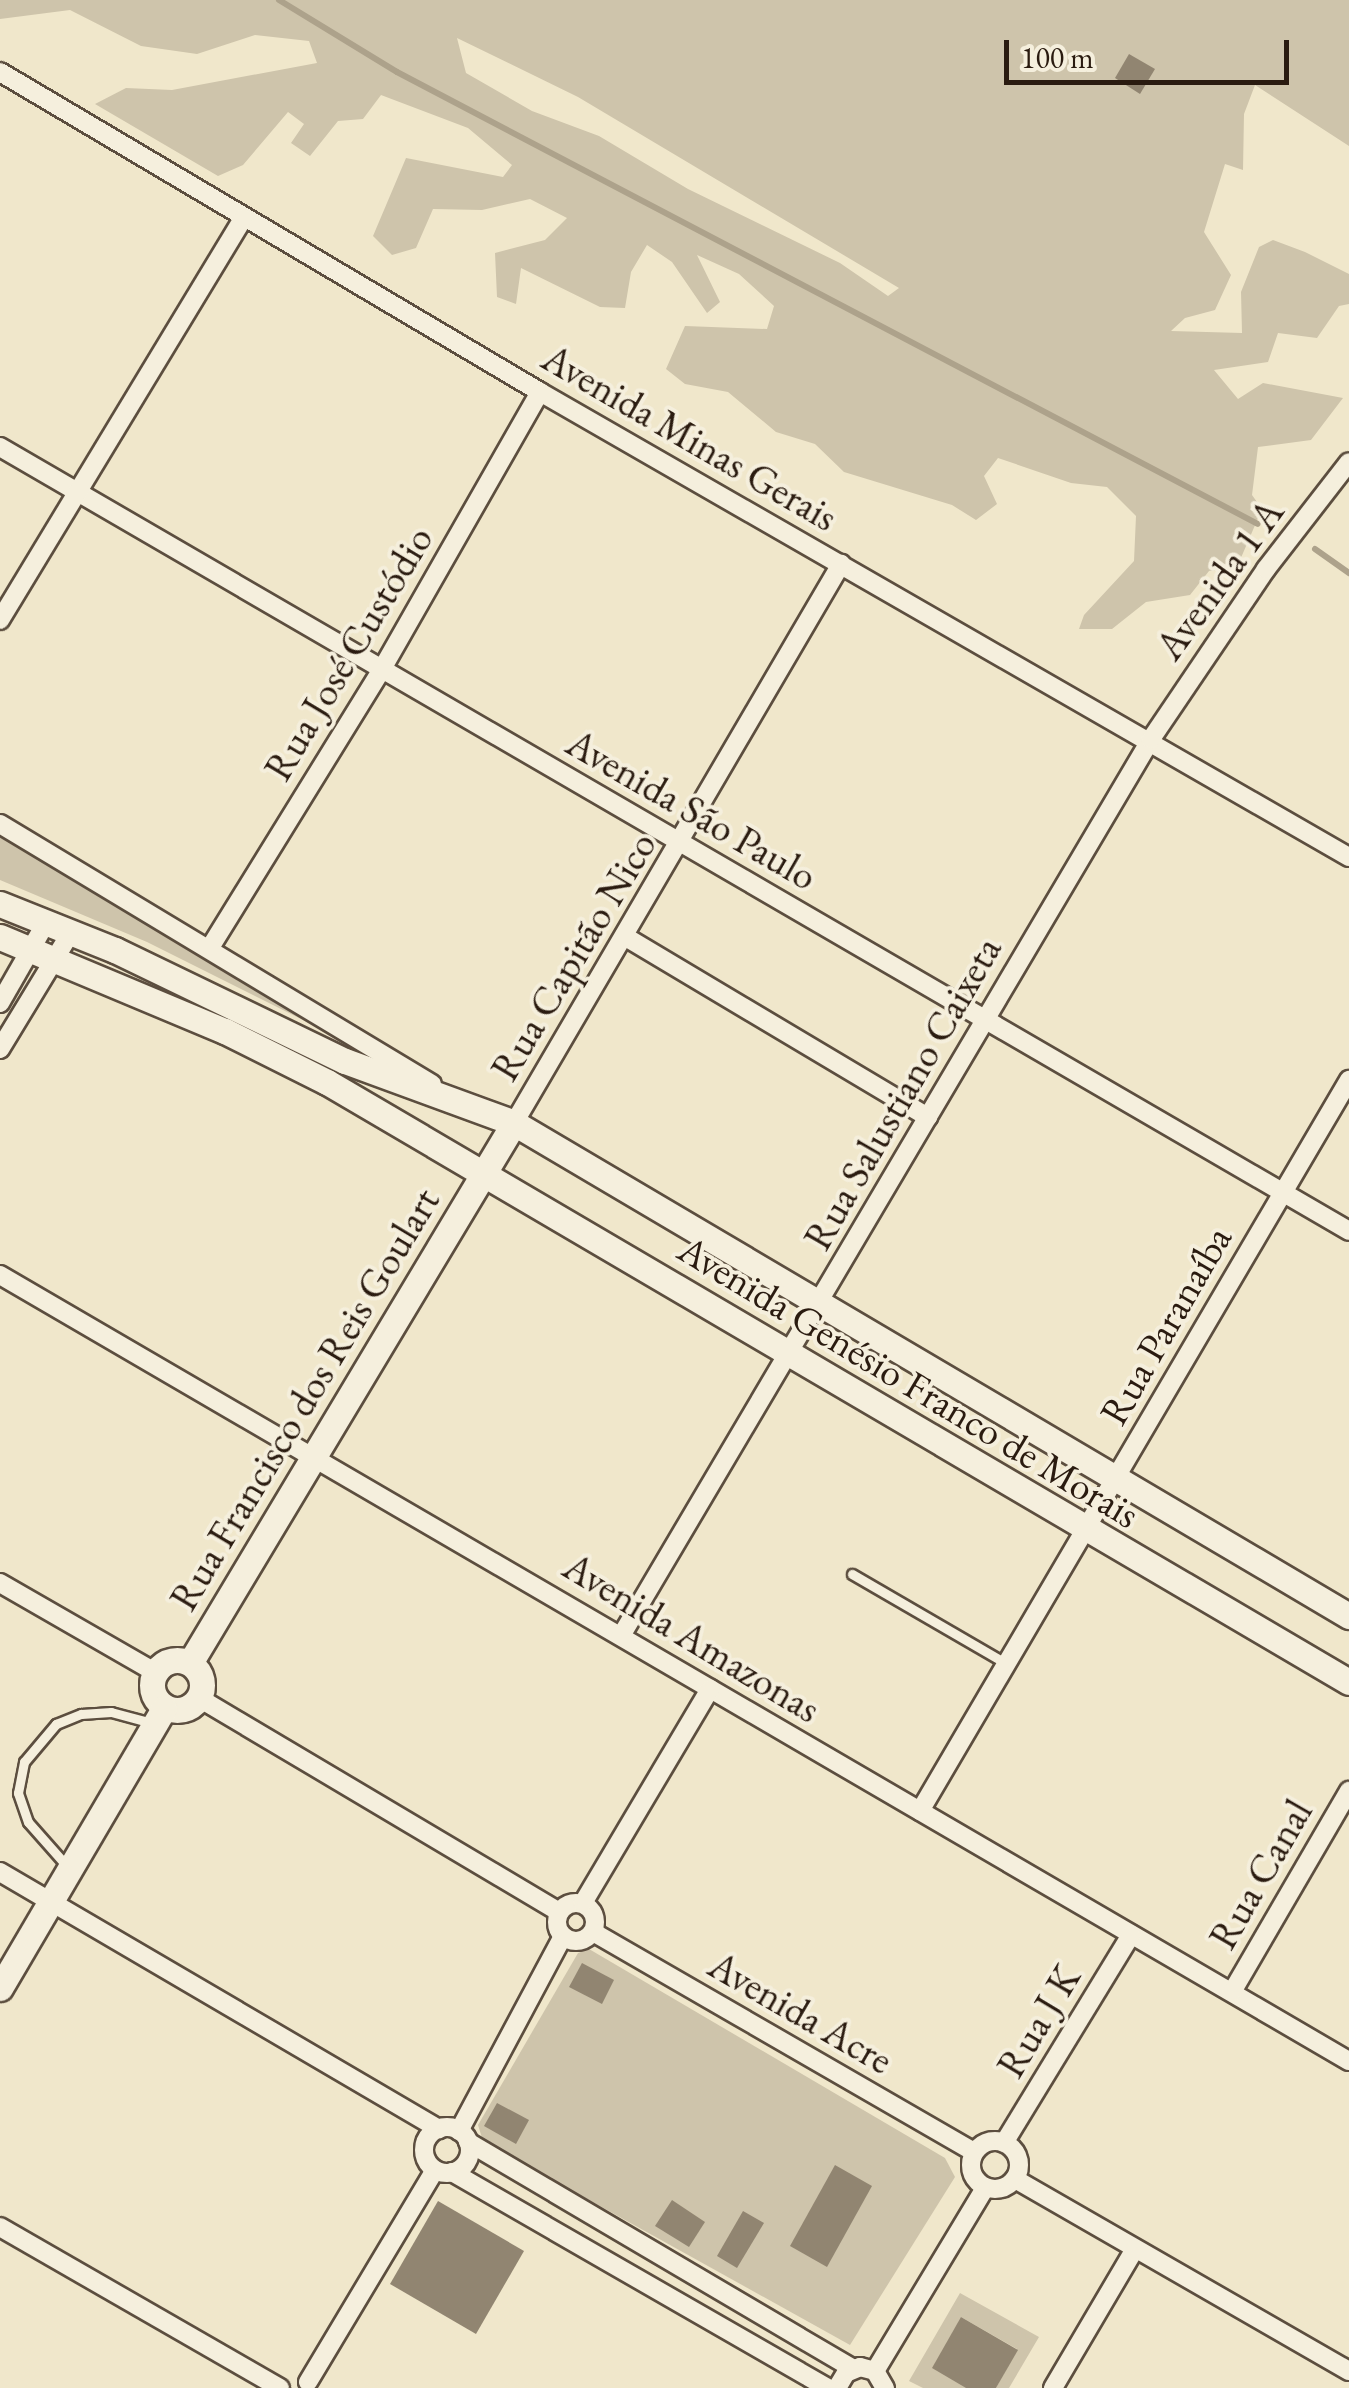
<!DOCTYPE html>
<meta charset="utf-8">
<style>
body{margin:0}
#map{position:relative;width:1349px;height:2388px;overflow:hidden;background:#f0e7cb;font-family:"EB Garamond",serif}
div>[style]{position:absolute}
.green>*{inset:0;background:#cec4ab}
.stream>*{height:6px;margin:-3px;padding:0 3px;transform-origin:3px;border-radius:3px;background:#ada28b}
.building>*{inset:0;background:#918571}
.roads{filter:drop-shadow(2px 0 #5c4e3f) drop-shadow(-2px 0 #5c4e3f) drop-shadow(0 2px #5c4e3f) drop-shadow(0 -2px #5c4e3f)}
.lane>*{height:9px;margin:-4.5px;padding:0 4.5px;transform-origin:4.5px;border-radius:4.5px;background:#f5efdd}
.street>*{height:18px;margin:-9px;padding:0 9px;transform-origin:9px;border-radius:9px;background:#f5efdd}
.street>.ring{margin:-9px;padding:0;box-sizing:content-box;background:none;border:18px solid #f5efdd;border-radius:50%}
.secondary>*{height:25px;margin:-12.5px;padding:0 12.5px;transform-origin:12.5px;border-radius:12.5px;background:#f5efdd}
.secondary>.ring{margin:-12.5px;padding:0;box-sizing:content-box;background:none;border:25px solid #f5efdd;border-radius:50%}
span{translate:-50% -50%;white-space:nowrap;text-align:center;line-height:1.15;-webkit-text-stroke:8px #f5efdd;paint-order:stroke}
.street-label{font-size:40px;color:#2a1b10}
.scale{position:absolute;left:1004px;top:40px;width:285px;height:45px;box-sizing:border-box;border:5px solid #2a1b10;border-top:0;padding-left:12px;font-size:30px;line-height:35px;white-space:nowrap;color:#2a1b10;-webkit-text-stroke:8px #f5efdd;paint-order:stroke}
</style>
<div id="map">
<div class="green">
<div style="clip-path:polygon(evenodd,0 0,1349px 0,1349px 146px,1255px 85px,1244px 114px,1243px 170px,1225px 164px,1204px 232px,1231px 275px,1215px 310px,1185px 318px,1171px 331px,1242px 333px,1241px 292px,1259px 247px,1273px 240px,1305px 252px,1349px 274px,1349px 304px,1339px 306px,1317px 338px,1278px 333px,1268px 362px,1214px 370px,1238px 399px,1263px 383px,1343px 398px,1311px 440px,1258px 447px,1252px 495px,1262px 509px,1237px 567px,1209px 571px,1190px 595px,1146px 602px,1112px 629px,1079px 629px,1084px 615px,1134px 561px,1136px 516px,1107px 487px,1071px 483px,998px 458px,984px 476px,997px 504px,976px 520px,952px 505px,844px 472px,815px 444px,776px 432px,728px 392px,685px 384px,666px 369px,685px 326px,767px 329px,774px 306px,739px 274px,697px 255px,720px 302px,707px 313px,672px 262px,647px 245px,631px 272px,625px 308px,600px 307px,521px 268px,516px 304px,497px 297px,495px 253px,545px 240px,567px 218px,530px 199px,482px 210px,433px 209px,416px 248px,392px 255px,373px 236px,406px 158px,503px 177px,512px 165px,468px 128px,381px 95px,363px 119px,338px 121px,310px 156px,291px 143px,304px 124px,288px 112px,243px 165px,218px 176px,95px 104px,126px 88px,172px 90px,317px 63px,309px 41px,255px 35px,197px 54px,141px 46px,70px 10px,0 19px,0 0,457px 38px,578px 97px,899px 288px,888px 296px,840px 263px,688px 189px,599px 136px,532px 111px,466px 73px,457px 38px)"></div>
<div style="clip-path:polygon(0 837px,328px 1028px,327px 1032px,147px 942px,0 880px)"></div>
<div style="clip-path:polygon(589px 1949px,945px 2158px,955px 2177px,850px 2345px,483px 2141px,478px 2125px,578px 1953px)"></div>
<div style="clip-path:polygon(960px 2293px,1039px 2337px,1009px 2388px,996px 2388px,1017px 2349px,961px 2317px,966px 2388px,923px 2388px,909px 2381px)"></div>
</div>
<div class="stream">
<div style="left:279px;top:0;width:138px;rotate:31.4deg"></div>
<div style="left:397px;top:72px;width:972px;rotate:27.7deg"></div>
<div style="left:1315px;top:549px;width:42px;rotate:35.2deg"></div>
</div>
<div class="building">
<div style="clip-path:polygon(1129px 54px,1155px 69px,1140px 94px,1115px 78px)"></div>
<div style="clip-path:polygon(582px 1963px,614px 1980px,602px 2004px,569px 1987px)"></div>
<div style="clip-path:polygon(497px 2103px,529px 2120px,516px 2144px,484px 2126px)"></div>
<div style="clip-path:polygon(835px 2165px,872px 2186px,827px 2267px,790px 2246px)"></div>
<div style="clip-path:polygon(672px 2200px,705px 2222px,689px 2247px,655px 2226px)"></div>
<div style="clip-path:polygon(438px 2201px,524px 2251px,476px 2334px,390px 2284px)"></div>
<div style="clip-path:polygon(743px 2211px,764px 2223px,737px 2268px,717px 2256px)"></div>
<div style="clip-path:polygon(961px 2317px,1018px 2350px,996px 2388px,966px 2388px,932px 2368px)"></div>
</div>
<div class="roads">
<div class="lane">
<div style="left:852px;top:1574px;width:176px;rotate:30.1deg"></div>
<div style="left:66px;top:1865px;width:57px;rotate:-131.5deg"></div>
<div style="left:28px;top:1822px;width:31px;rotate:-109deg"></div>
<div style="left:18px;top:1793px;width:32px;rotate:-79deg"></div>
<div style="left:24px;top:1762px;width:50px;rotate:-49.9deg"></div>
<div style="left:56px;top:1724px;width:27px;rotate:-22deg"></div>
<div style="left:81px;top:1714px;width:30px;rotate:-4deg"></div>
<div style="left:111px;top:1712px;width:42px;rotate:15deg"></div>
</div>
<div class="street">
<div style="left:0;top:72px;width:628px;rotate:30.65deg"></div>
<div style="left:540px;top:392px;width:933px;rotate:29.89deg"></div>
<div style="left:0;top:447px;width:1560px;rotate:30.16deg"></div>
<div style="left:0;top:620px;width:470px;rotate:-58.8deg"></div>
<div style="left:0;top:824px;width:504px;rotate:31.04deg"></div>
<div style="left:624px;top:936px;width:354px;rotate:30.8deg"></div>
<div style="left:211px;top:946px;width:326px;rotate:-58.3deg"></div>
<div style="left:382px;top:669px;width:319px;rotate:-60.3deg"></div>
<div style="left:0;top:1003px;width:95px;rotate:-60.2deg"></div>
<div style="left:0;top:1049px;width:137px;rotate:-58.7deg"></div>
<div style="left:514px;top:1123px;width:648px;rotate:-59.67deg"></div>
<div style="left:0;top:1275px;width:1561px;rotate:30.23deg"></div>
<div style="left:0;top:1583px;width:179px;rotate:29.9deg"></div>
<div style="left:621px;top:1636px;width:1042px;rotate:-59.42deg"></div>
<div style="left:1151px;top:739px;width:205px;rotate:-55.9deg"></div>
<div style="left:1266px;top:569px;width:135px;rotate:-52.2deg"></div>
<div style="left:199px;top:1698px;width:419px;rotate:30.7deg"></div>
<div style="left:920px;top:1811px;width:848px;rotate:-59.59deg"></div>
<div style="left:0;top:1872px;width:509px;rotate:30.35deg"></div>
<div class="ring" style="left:557px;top:1903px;width:20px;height:20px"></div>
<div style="left:583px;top:1903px;width:249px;rotate:-59.3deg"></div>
<div style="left:593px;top:1932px;width:440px;rotate:30deg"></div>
<div style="left:1232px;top:1992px;width:233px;rotate:-59.8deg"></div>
<div class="ring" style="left:424px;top:2127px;width:28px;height:28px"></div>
<div style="left:459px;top:2131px;width:221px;rotate:-61.9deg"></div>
<div class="ring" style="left:971px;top:2141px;width:30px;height:30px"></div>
<div style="left:468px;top:2142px;width:447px;rotate:30.5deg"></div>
<div style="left:1004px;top:2143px;width:244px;rotate:-58.6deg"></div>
<div style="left:452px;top:2172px;width:434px;rotate:29.9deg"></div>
<div style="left:1015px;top:2179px;width:385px;rotate:29.9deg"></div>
<div style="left:0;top:2227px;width:323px;rotate:29.9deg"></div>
<div style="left:875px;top:2371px;width:214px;rotate:-59deg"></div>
<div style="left:308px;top:2382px;width:247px;rotate:-59.1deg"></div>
<div style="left:837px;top:2388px;width:17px;rotate:-59deg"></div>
<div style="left:846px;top:2373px;width:15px;rotate:-23deg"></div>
<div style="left:860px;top:2367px;width:16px;rotate:15deg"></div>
<div style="left:875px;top:2371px;width:20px;rotate:60deg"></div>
<div style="left:1053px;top:2388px;width:161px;rotate:-59.5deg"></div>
</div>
<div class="secondary">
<div style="left:0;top:904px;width:124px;rotate:21.8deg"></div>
<div style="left:115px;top:950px;width:255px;rotate:25.8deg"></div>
<div style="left:345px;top:1061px;width:180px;rotate:20.1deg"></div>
<div style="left:514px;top:1123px;width:970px;rotate:30.56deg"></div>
<div style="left:0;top:937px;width:244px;rotate:22.7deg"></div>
<div style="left:225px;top:1031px;width:114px;rotate:26.6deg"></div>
<div style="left:327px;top:1082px;width:1185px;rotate:30.42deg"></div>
<div class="ring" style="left:152px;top:1660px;width:25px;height:25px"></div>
<div style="left:190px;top:1663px;width:630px;rotate:-59.04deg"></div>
<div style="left:0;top:1988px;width:324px;rotate:-59.6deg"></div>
</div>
</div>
<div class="street-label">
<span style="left:690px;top:437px;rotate:30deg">Avenida Minas Gerais</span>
<span style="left:1219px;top:579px;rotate:-54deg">Avenida 1 A</span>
<span style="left:348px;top:653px;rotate:-59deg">Rua José Custódio</span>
<span style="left:692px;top:809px;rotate:30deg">Avenida São Paulo</span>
<span style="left:573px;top:956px;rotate:-59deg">Rua Capitão Nico</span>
<span style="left:902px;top:1093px;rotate:-60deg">Rua Salustiano Caixeta</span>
<span style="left:1165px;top:1325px;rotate:-60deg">Rua Paranaíba</span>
<span style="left:909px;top:1381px;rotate:31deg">Avenida Genésio Franco de Morais</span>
<span style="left:304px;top:1399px;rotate:-59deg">Rua Francisco dos Reis Goulart</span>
<span style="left:692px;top:1637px;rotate:31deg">Avenida Amazonas</span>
<span style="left:1260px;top:1874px;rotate:-60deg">Rua Canal</span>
<span style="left:801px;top:2012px;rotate:30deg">Avenida Acre</span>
<span style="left:1038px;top:2021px;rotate:-59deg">Rua J K</span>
</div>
<div class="scale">100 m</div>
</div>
